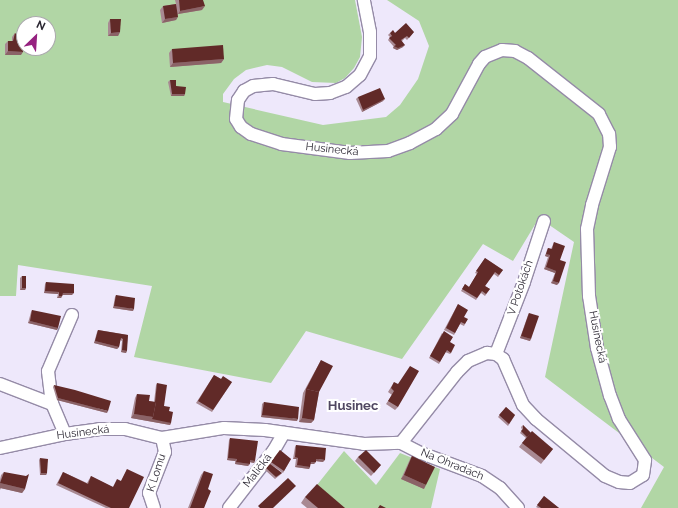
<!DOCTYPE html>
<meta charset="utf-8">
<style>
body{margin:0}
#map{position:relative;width:678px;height:508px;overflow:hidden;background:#eee8fb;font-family:Raleway,sans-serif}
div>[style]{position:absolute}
.green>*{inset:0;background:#b1d6a5}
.roads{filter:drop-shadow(1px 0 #958ba7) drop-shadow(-1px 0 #958ba7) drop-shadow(0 1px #958ba7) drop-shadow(0 -1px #958ba7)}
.street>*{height:12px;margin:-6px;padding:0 6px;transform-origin:6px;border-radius:6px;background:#fff}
.wall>*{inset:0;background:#a88992}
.shaded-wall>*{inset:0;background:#8b6367}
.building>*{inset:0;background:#612a28}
span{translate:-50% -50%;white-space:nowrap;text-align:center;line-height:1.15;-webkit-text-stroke:4px #fff;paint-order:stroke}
.street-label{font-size:11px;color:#2c2833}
.quarter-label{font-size:13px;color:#504761;font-weight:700}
.north{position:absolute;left:16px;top:16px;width:40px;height:40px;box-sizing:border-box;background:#fff;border:1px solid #aba9ad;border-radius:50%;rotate:25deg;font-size:11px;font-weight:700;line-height:16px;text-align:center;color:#2c2833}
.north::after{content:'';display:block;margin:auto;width:14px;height:18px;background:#962280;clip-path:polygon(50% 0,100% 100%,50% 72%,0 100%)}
</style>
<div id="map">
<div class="green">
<div style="clip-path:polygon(evenodd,0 0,355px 0,362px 37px,360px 57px,354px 68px,345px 78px,336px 83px,312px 82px,282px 67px,267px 65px,246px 70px,234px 79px,223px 94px,223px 102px,323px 125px,386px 117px,400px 105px,418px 79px,429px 46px,419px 21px,387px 0,678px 0,678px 508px,641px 508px,664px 467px,545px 377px,574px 242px,539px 218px,513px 261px,483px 244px,402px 359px,306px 331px,271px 383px,134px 357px,152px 286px,18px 265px,16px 296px,0 296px,0 0,24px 24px,48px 24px,48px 48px,24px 48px,24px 24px)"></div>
<div style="clip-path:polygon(344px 451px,376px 485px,400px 453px,440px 469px,431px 508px,334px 508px,313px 490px)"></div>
</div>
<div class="roads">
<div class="street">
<div style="left:496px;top:354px;width:77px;rotate:-68.7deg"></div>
<div style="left:524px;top:282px;width:64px;rotate:-71.8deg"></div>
<div style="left:0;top:384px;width:56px;rotate:21deg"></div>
<div style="left:65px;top:434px;width:33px;rotate:-113deg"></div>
<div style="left:52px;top:404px;width:33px;rotate:-97deg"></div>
<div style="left:48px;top:371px;width:61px;rotate:-66.8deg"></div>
<div style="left:401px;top:443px;width:22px;rotate:27deg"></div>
<div style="left:421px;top:453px;width:65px;rotate:20.7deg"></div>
<div style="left:482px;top:476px;width:22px;rotate:34deg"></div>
<div style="left:500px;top:488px;width:27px;rotate:48deg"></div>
<div style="left:0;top:448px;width:66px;rotate:-12.2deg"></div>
<div style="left:65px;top:434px;width:35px;rotate:-8deg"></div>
<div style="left:100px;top:429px;width:25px"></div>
<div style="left:125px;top:429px;width:38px;rotate:14deg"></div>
<div style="left:162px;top:438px;width:63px;rotate:-9.2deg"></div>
<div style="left:224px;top:428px;width:41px;rotate:2.8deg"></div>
<div style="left:265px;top:430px;width:100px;rotate:8deg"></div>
<div style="left:364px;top:444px;width:37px;rotate:-2deg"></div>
<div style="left:401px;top:443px;width:90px;rotate:-51.7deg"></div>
<div style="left:457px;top:372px;width:16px;rotate:-45deg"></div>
<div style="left:468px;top:361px;width:21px;rotate:-23deg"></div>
<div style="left:487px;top:353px;width:9px;rotate:6deg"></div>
<div style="left:496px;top:354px;width:9px;rotate:36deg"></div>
<div style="left:503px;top:359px;width:50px;rotate:66.5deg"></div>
<div style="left:523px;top:405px;width:19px;rotate:47deg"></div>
<div style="left:536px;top:419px;width:89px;rotate:39.6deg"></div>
<div style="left:605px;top:476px;width:15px;rotate:23deg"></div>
<div style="left:619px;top:482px;width:11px;rotate:5deg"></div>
<div style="left:630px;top:483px;width:15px;rotate:-32deg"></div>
<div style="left:643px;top:475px;width:15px;rotate:-82deg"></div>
<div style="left:645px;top:460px;width:49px;rotate:-122.4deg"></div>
<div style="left:619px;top:419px;width:25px;rotate:-111deg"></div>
<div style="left:610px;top:396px;width:50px;rotate:-105.2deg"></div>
<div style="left:597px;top:348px;width:53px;rotate:-98.7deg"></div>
<div style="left:589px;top:296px;width:67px;rotate:-91.7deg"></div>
<div style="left:587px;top:229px;width:25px;rotate:-78deg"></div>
<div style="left:592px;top:205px;width:61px;rotate:-72.8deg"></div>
<div style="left:610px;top:147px;width:13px;rotate:-94deg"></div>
<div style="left:609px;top:134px;width:22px;rotate:-117deg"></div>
<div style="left:599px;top:114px;width:90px;rotate:-141.7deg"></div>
<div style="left:528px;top:58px;width:15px;rotate:-152deg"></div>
<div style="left:515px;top:51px;width:13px;rotate:-176deg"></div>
<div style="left:502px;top:50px;width:18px;rotate:158deg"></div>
<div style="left:485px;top:57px;width:9px;rotate:131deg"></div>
<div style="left:479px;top:64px;width:57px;rotate:118.4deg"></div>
<div style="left:452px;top:114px;width:22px;rotate:137deg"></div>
<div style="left:436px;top:129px;width:30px;rotate:152deg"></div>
<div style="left:410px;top:143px;width:23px;rotate:160deg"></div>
<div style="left:388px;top:151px;width:38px;rotate:177deg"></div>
<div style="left:350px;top:153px;width:69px;rotate:-172.5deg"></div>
<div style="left:282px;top:144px;width:33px;rotate:-162deg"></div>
<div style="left:251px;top:134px;width:12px;rotate:-145deg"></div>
<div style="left:241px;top:127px;width:9px;rotate:-122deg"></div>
<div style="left:236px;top:119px;width:19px;rotate:-84deg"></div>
<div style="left:238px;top:100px;width:11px;rotate:-56deg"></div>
<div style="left:244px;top:91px;width:10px;rotate:-29deg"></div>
<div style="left:253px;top:86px;width:20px;rotate:-6deg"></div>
<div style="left:273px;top:84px;width:43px;rotate:13.4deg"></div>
<div style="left:315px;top:94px;width:15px;rotate:-4deg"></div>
<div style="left:330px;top:93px;width:17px;rotate:-21deg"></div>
<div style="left:346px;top:87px;width:18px;rotate:-41deg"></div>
<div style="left:360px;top:75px;width:21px;rotate:-62deg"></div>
<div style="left:370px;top:56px;width:24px;rotate:-90deg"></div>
<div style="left:370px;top:32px;width:33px;rotate:-101deg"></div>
<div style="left:154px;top:508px;width:16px;rotate:-108deg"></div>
<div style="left:149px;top:493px;width:44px;rotate:-68.7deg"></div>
<div style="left:165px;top:452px;width:14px;rotate:-102deg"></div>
<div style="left:229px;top:508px;width:73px;rotate:-52.2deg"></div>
<div style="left:274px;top:450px;width:20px;rotate:-60deg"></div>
</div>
</div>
<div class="wall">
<div style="clip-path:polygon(175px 0,203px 0,202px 10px,178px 14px,176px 20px,162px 23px,160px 10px,163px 6px,176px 4px)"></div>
<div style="clip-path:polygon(110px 19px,120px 32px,118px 36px,108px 36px,108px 23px)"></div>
<div style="clip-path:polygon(414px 32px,407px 40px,405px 38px,402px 41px,403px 47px,397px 50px,393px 48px,394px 47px,388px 40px,390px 37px,388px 35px,390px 33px)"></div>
<div style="clip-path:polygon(15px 33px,18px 36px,21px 55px,5px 55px,5px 44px,8px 41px,12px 41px,12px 37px)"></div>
<div style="clip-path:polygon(172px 49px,224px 59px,221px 63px,170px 67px,169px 53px)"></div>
<div style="clip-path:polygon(170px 80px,185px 94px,184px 96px,171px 96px,168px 82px)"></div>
<div style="clip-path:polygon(358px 97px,383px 101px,362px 112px,356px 99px)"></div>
<div style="clip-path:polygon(554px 242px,560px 260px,557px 285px,551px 283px,555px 273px,544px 269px,548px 257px,545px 256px,547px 250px,548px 248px,551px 249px)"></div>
<div style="clip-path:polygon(485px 258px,503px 270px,498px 277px,494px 274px,485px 286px,490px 289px,485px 296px,481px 293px,476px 300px,461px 291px,465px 284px,469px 287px,477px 274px,475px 273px)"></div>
<div style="clip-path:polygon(22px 276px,26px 288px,25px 290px,20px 290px,20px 278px)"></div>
<div style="clip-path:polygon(46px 282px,72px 295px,63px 295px,61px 298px,57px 298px,58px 294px,44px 293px,45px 284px)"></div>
<div style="clip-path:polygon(116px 295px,133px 311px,113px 308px,115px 297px)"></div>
<div style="clip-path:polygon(458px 304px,464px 317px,465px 324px,464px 326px,460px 324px,454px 335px,444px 330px)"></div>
<div style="clip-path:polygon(32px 310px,58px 328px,57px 330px,28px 323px,31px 312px)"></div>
<div style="clip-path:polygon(529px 313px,530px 341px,520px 338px,528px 315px)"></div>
<div style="clip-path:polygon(98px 330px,128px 335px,126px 353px,121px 352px,122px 341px,120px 340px,119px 347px,117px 349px,94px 343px,97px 332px)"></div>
<div style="clip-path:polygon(442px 333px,450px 342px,451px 353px,450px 354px,445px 352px,439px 364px,429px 358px)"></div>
<div style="clip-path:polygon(321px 360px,319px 392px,314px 420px,311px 423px,299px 422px,303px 393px)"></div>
<div style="clip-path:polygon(214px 375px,221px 379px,232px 382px,212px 412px,196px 403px)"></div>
<div style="clip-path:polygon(394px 382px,398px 407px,395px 410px,386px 404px,392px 395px,388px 392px)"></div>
<div style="clip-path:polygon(157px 383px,164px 406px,169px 411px,171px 423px,170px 425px,131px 418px,135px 398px,137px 394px,149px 401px,154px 402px,156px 385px)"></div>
<div style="clip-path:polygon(54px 385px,107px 413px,57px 400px,53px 387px)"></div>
<div style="clip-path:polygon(264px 402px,297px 421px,261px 417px,262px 404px)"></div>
<div style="clip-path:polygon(506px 407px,515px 415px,508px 426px,498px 417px)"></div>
<div style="clip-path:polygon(523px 425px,531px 433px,553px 449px,541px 464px,519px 447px,526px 438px,520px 433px,522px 430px,521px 427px)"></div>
<div style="clip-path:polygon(230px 438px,255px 461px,254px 463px,250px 462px,248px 466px,235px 464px,235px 461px,227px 460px,229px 440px)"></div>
<div style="clip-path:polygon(296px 445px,323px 462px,316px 461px,314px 464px,310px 464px,310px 467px,309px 469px,295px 467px,296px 459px,293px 459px,295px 447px)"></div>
<div style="clip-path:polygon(280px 450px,291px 459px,283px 473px,272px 465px,282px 473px,280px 475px,275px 479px,265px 470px)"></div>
<div style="clip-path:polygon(412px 456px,424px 489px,401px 479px,410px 459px)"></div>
<div style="clip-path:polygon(358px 457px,381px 465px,371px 476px,355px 461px)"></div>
<div style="clip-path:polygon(40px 458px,47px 473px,46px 475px,40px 475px,39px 460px)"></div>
<div style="clip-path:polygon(127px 469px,129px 508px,106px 508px,56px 485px,63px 472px,87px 483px,91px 476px,113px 487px,121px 481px)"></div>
<div style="clip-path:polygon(204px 471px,208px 489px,204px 508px,188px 508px,201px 475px)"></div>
<div style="clip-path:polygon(4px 472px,25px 489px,22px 493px,1px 488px,0 490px,0 480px,1px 475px)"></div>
<div style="clip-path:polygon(544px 496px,559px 508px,538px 508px,536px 507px)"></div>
<div style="clip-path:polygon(305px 497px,345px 508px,307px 508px,301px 503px)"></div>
</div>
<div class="shaded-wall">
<div style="clip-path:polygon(205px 6px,202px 10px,178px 14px,180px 11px)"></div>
<div style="clip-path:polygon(178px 17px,176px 20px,162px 23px,165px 19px)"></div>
<div style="clip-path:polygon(120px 32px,118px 36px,108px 36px,111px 33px)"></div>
<div style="clip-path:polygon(405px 45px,403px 47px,397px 50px,393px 48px,394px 46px)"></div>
<div style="clip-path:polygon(8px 51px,23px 52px,21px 55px,5px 55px)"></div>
<div style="clip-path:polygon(224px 59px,221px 63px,170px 67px,173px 63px)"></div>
<div style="clip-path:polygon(172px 94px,185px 94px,184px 96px,171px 96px)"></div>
<div style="clip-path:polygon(385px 99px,383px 101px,362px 112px,363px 110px)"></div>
<div style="clip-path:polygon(546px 254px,550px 255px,548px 257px,545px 256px)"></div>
<div style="clip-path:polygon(546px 267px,556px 271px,555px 273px,544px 269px)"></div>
<div style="clip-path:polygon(553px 281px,559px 283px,557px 285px,551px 283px)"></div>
<div style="clip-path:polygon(22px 288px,26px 288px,25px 290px,20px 290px)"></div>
<div style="clip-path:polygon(45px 291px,59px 292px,58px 294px,44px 293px)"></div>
<div style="clip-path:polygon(63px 293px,74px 293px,72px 295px,61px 295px)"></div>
<div style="clip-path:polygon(59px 296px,62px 296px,61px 298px,57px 298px)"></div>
<div style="clip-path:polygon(114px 306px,134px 309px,133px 311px,113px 308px)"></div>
<div style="clip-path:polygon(30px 321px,58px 328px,57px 330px,28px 323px)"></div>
<div style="clip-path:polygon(521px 336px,531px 339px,530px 341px,520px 338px)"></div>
<div style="clip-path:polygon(95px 341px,119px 347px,117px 349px,94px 343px)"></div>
<div style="clip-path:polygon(122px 350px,127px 351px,126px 353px,121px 352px)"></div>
<div style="clip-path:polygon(58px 398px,108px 411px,107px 413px,57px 400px)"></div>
<div style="clip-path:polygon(134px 414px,153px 417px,171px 423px,170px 425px,131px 418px)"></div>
<div style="clip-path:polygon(262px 415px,298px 419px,297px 421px,261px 417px)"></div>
<div style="clip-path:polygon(302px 418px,314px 420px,311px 423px,299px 422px)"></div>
<div style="clip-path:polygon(295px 457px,298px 458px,296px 459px,293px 459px)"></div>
<div style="clip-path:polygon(228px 458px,237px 459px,235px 461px,227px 460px)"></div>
<div style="clip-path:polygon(316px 459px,325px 460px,323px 462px,315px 461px)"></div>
<div style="clip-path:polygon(250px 460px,255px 461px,254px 463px,249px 462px)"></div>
<div style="clip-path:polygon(236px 462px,250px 464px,248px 466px,235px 464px)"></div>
<div style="clip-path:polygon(311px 462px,316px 462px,314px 464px,309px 464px)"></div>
<div style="clip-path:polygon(297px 465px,310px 467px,309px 469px,295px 467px)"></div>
<div style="clip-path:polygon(41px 473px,47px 473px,46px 475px,40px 475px)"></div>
<div style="clip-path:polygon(404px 475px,426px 485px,424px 489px,401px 479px)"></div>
<div style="clip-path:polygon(0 483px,25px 489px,22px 493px,0 488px)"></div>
</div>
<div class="building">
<div style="clip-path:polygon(179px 0,203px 0,205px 6px,180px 11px)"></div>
<div style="clip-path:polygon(176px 4px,178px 17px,165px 19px,163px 6px)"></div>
<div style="clip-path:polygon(110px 19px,121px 19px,120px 32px,111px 33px)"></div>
<div style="clip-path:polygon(406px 23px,414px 32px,409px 38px,407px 36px,401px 40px,405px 45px,398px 48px,394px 46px,396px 45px,389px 38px,392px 36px,390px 33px,393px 30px,395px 33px)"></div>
<div style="clip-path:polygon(15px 33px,18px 36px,24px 36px,23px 52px,8px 51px,8px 41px,13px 41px)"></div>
<div style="clip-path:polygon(223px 45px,224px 59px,173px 63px,172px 49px)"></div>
<div style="clip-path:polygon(170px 80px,176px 80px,176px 86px,186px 87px,185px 94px,172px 94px)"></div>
<div style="clip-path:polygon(380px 88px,385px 99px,363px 110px,358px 97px)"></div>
<div style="clip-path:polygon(554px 242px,565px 246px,560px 260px,566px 262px,559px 283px,553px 281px,556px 271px,546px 267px,550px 255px,546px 254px,548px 248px,552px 249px)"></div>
<div style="clip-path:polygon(485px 258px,503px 270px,499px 275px,495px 272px,485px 286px,490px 289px,486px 294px,482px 291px,477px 298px,462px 289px,465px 284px,469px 287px,478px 272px,476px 271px)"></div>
<div style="clip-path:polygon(22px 276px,26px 276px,26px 288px,22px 288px)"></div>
<div style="clip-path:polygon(46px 282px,74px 284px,74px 293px,63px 293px,62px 296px,59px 296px,59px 292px,45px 291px)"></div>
<div style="clip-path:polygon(116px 295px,135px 298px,134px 309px,114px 306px)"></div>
<div style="clip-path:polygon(458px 304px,468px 310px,464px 317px,468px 319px,465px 324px,461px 322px,455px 333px,446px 328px)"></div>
<div style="clip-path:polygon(32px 310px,61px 316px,58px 328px,30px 321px)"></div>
<div style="clip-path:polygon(529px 313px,539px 316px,531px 339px,521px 336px)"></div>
<div style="clip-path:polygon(98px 330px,128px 335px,127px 351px,122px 350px,123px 339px,121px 338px,119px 347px,95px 341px)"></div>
<div style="clip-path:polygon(444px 331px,453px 337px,450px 342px,455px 345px,451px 353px,447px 350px,440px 362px,430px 356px)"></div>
<div style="clip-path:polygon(321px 360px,333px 366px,319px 392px,306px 389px,305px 391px)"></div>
<div style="clip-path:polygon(410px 366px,419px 371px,398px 407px,388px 401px,394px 391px,391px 388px,394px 382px,398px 384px)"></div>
<div style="clip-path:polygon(214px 375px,221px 379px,223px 376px,232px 382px,213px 410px,198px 401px)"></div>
<div style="clip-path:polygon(157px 383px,167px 385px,164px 406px,170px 407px,169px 411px,173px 412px,171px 423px,152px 419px,153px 417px,156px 402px,155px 402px)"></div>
<div style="clip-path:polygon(54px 385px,75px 390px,111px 401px,108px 411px,58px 398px)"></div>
<div style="clip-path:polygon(306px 389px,319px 392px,314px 420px,302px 418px)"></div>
<div style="clip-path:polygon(137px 394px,150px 395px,149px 401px,156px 402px,153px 417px,134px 414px)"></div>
<div style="clip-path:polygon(264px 402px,299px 407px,298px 419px,262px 415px)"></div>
<div style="clip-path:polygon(506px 407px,515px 415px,509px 424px,499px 415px)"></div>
<div style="clip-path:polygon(523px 425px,531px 433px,527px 437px,521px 431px,523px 429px)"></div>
<div style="clip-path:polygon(532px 431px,553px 449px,544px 460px,522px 443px)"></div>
<div style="clip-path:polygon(230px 438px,258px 441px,255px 461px,250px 460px,250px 464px,236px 462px,237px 459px,228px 458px)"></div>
<div style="clip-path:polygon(296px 445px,326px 448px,325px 460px,316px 459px,316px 462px,311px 462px,310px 467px,297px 465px,298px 458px,295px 457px)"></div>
<div style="clip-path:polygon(280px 450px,291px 459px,284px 471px,271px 462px)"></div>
<div style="clip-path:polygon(366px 450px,381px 465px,374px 473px,358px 457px)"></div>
<div style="clip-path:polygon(412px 456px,435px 467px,426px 485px,404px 475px)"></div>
<div style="clip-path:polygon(40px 458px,48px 459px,47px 473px,41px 473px)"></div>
<div style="clip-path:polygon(270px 464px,282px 473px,276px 477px,266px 468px)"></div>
<div style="clip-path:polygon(127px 469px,144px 477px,129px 508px,111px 508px,58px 483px,63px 472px,88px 484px,91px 476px,113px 487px,117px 479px,121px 481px)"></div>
<div style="clip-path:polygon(204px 471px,213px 474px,208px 489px,211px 491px,204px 508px,190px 508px)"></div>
<div style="clip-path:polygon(4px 472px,26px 476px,29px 474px,25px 489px,0 483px)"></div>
<div style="clip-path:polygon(288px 478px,296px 486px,273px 508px,260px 508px,258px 506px)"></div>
<div style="clip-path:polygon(317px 484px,345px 508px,318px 508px,305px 497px)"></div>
<div style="clip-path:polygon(544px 496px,559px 508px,541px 508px,537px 505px)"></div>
<div style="clip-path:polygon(380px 505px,386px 508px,378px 508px)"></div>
</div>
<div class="street-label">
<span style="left:332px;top:150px;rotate:6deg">Husinecká</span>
<span style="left:521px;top:288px;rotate:-71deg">V Potokách</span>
<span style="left:597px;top:337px;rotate:79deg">Husinecká</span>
<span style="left:83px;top:433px;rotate:-7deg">Husinecká</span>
<span style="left:452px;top:465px;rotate:22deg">Na Ohradách</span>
<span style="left:258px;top:471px;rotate:-52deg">Maličká</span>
<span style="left:157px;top:473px;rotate:-72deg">K Lomu</span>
</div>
<div class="quarter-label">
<span style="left:353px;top:406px">Husinec</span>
</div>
<div class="north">N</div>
</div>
